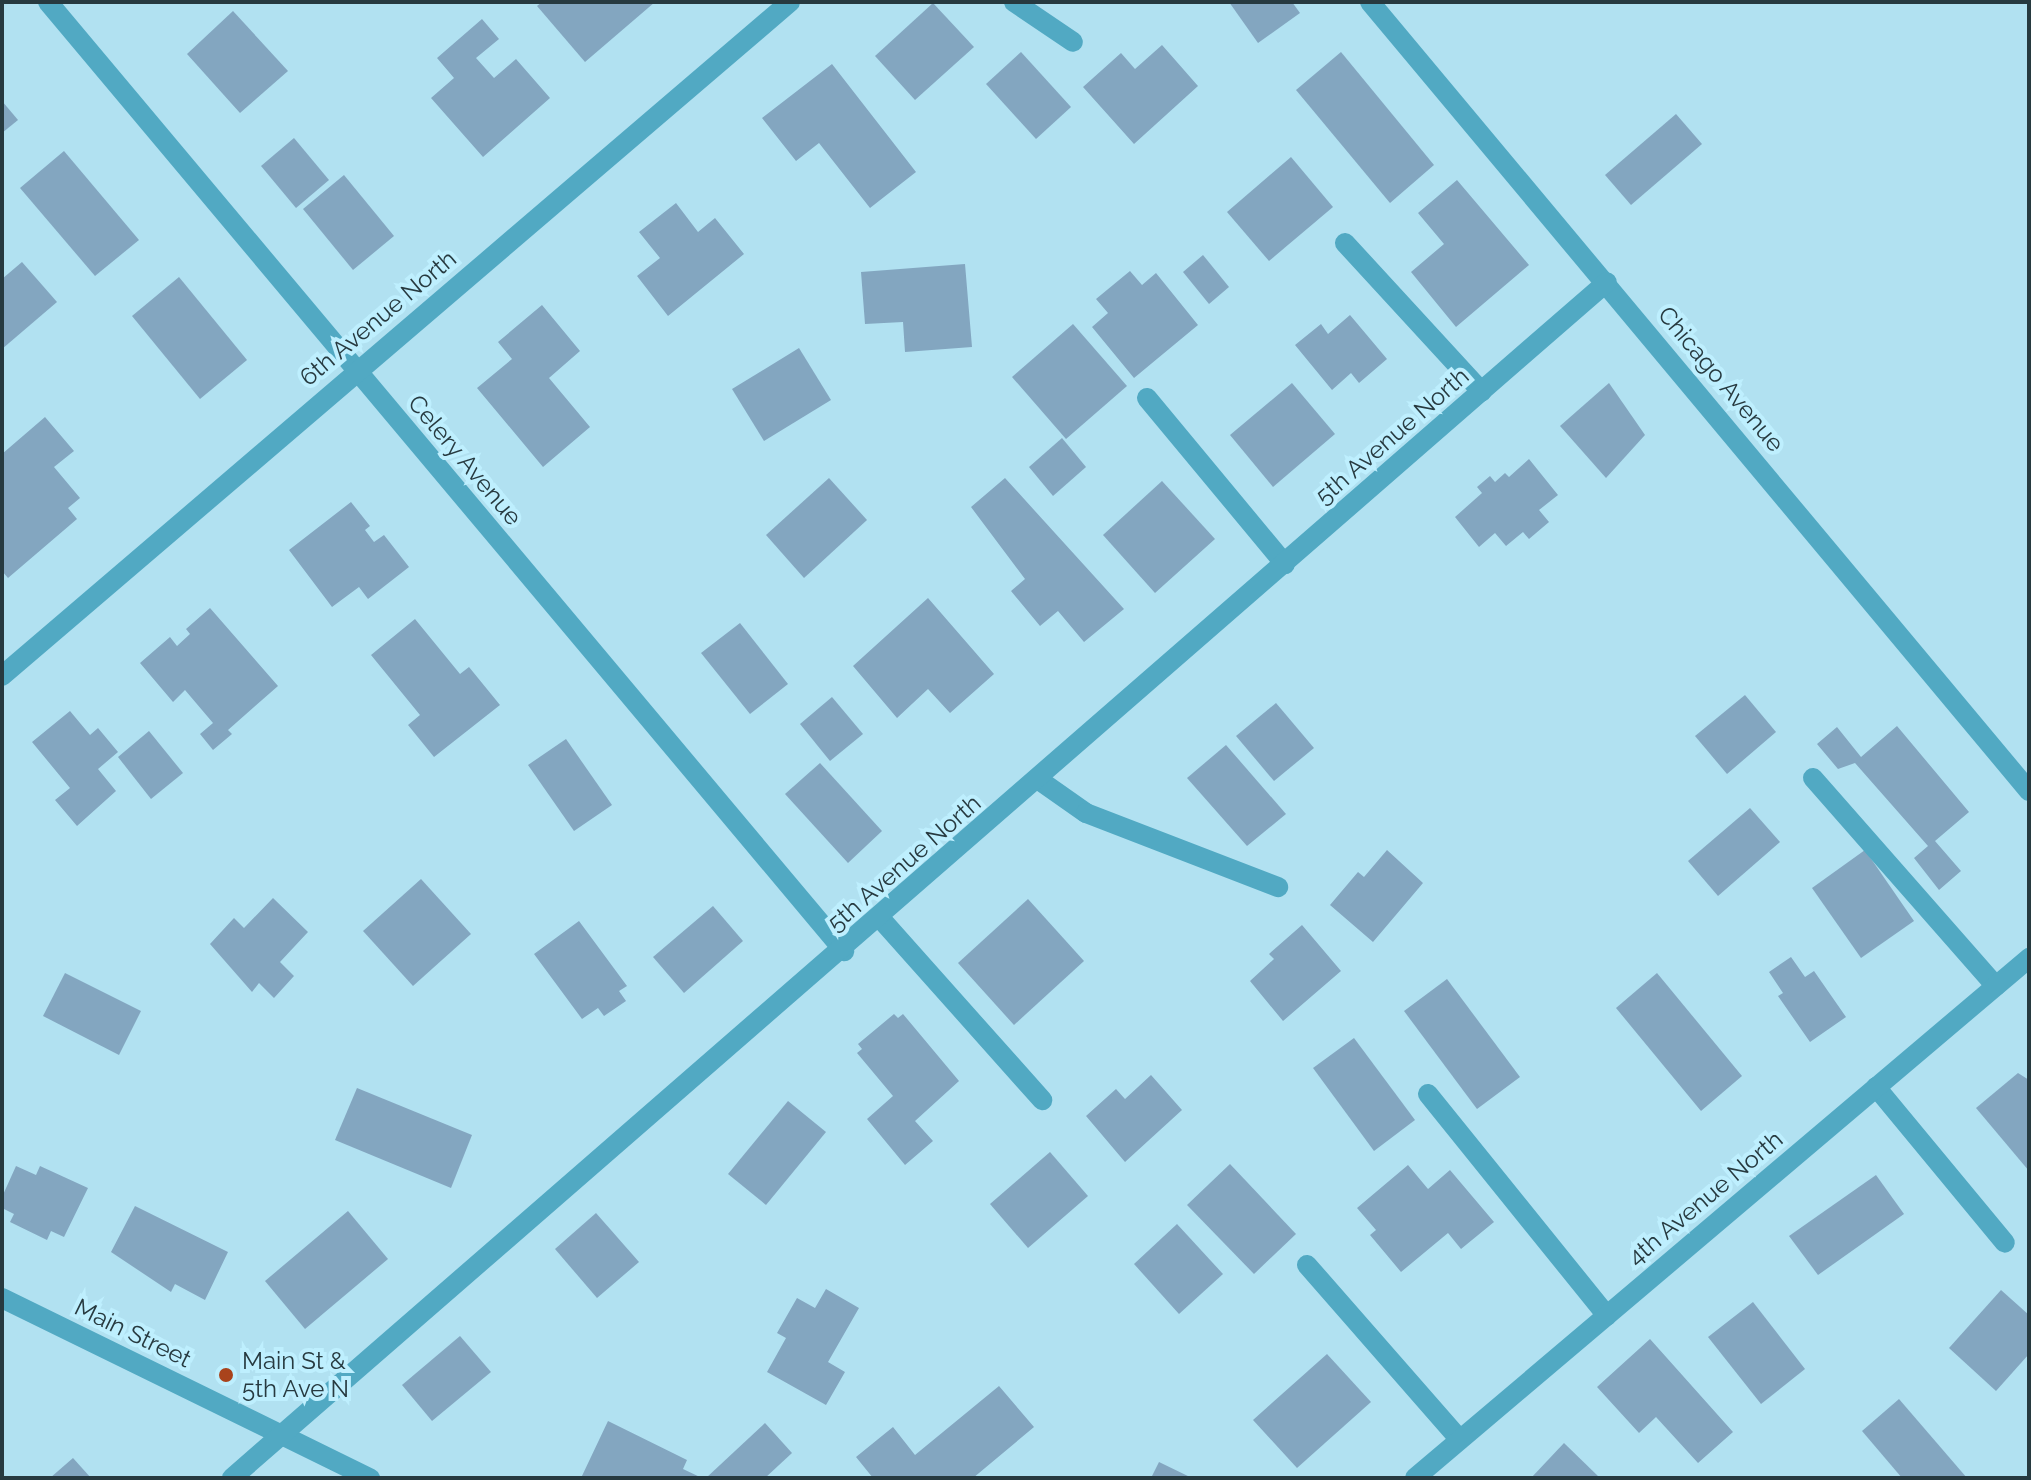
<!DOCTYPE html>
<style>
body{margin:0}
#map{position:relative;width:2031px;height:1480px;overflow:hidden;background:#b1e1f1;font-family:Raleway,sans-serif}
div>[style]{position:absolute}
.building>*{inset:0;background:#83a6c0}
.minor>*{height:20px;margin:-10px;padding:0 10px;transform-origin:10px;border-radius:10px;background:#51a9c3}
.dots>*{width:22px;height:22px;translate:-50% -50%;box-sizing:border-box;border:4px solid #beeffe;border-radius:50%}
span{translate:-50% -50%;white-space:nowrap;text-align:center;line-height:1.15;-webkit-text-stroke:8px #beeffe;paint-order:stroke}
.street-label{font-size:24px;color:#273a40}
.poi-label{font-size:24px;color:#273a40}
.left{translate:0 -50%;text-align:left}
.frame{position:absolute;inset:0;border:4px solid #273a40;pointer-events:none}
</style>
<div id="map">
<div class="building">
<div style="clip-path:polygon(542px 2px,655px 2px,585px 62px,537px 6px)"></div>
<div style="clip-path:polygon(1229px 2px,1292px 2px,1300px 13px,1258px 43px)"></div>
<div style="clip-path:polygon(933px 3px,974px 47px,915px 100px,875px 56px)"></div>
<div style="clip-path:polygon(233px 11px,288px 71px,240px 113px,187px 54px)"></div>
<div style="clip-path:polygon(482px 19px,499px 39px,476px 58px,494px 78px,516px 59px,550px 98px,483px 157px,431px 98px,454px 78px,437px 58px)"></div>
<div style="clip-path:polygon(1162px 45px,1198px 86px,1134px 144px,1083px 87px,1121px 53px,1135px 69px)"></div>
<div style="clip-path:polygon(1021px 52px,1071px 107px,1036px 139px,986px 84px)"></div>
<div style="clip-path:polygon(1341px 52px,1434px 165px,1390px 203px,1296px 90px)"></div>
<div style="clip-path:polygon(832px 64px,916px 172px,870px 208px,819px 143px,796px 161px,762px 118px)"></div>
<div style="clip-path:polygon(2px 101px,18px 120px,2px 133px)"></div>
<div style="clip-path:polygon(1676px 114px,1702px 144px,1631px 205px,1605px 175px)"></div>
<div style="clip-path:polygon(294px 138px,329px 180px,296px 208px,261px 166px)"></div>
<div style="clip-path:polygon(64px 151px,139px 240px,95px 276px,20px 188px)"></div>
<div style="clip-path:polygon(1291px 157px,1333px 207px,1269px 261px,1227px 212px)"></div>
<div style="clip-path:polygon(344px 175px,394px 236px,353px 270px,303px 209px)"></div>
<div style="clip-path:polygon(1457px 180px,1529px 265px,1456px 327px,1411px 272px,1444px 244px,1418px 213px)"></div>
<div style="clip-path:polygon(676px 203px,698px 232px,715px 218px,744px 254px,668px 316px,637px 276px,660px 258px,639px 232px)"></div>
<div style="clip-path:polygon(1203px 255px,1229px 287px,1209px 304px,1183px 272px)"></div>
<div style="clip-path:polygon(22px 262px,57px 302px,2px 349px,2px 279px)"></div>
<div style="clip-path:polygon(965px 264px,972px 347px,905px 352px,903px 322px,865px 324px,861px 272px)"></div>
<div style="clip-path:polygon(1130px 271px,1142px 285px,1156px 273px,1198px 325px,1134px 378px,1092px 327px,1108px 313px,1096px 299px)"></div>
<div style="clip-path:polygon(179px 277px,247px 360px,200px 399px,132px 316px)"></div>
<div style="clip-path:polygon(542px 305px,580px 351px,549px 378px,590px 427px,543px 467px,477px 388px,512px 359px,498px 342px)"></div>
<div style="clip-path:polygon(1350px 315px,1387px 359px,1359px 383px,1351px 373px,1332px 390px,1295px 345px,1321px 324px,1328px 334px)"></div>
<div style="clip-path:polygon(1073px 324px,1127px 386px,1066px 439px,1012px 377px)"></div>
<div style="clip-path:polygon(799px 348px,831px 400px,764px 441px,732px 389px)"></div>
<div style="clip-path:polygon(1292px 383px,1335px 434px,1273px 487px,1230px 435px)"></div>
<div style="clip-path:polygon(1609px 383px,1645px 435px,1606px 478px,1560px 426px)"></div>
<div style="clip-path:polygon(45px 417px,74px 451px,54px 467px,80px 498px,68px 508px,77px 519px,8px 578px,2px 571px,2px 454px)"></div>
<div style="clip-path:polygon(1062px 438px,1086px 467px,1053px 496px,1029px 467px)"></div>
<div style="clip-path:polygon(1529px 459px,1558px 495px,1539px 510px,1549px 522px,1529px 539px,1523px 532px,1506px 546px,1495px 533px,1479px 547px,1455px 517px,1482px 493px,1477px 487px,1490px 476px,1495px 482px,1505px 473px,1509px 477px)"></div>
<div style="clip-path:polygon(829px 478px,867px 520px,804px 578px,766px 535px)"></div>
<div style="clip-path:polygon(1005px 478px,1124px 609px,1084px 642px,1058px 611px,1040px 626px,1011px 591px,1025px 579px,971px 507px)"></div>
<div style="clip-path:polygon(1162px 481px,1215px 539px,1155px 593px,1103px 535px)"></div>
<div style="clip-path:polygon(351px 502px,370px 526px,365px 530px,374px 542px,384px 535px,409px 567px,368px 599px,359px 587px,332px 607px,289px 550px)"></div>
<div style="clip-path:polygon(928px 598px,994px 674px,950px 713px,928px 689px,897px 718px,853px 666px)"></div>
<div style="clip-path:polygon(210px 608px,278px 686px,228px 730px,232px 734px,213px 750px,200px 734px,213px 723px,185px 690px,173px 702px,140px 663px,170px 637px,177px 646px,190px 634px,186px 629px)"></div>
<div style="clip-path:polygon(415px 619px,460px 674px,469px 667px,500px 705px,434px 757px,408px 725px,420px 715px,371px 655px)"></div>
<div style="clip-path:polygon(740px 623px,788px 684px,750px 714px,701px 653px)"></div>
<div style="clip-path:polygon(1745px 695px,1776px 732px,1727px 774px,1695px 736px)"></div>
<div style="clip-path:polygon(832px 697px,863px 734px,830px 761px,800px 724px)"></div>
<div style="clip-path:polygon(1276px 703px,1314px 748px,1274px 781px,1236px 736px)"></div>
<div style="clip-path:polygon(70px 711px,90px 735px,98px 728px,118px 752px,98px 769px,116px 791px,77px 826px,55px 800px,70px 788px,32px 742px)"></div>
<div style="clip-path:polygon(1897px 726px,1969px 812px,1935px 841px,1961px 871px,1939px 890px,1914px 858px,1928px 846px,1855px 763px,1838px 769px,1817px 744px,1837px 727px,1861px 757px)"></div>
<div style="clip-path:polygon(149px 731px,183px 773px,151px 799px,118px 757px)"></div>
<div style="clip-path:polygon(566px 739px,612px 805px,574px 831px,528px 765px)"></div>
<div style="clip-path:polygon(1226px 745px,1286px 814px,1247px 846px,1187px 778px)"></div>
<div style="clip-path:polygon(820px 763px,882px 831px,848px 863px,785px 794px)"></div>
<div style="clip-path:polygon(1750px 808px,1780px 842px,1718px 896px,1688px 861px)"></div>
<div style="clip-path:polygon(1387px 850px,1423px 883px,1373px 942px,1330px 905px,1358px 872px,1364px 877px)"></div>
<div style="clip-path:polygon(1865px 850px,1914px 921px,1861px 958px,1812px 888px)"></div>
<div style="clip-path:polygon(421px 879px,471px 934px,413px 986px,363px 931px)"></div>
<div style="clip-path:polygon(273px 898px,308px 932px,280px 962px,294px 976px,274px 998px,259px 983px,252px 992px,210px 944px,234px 918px,244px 928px)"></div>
<div style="clip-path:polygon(1028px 899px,1084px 961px,1014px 1025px,958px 963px)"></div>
<div style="clip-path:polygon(713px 906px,743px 941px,684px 993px,653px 957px)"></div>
<div style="clip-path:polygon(579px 921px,627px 986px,619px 991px,626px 1001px,604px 1016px,598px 1008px,582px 1019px,534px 954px)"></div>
<div style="clip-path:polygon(1302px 925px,1341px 971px,1283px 1021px,1250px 981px,1274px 959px,1269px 954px)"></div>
<div style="clip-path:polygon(1791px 957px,1805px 977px,1814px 971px,1846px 1017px,1810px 1042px,1778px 996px,1783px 993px,1769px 972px)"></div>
<div style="clip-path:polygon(65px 973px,141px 1011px,119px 1055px,43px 1016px)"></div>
<div style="clip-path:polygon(1657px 973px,1742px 1076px,1701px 1111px,1616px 1008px)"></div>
<div style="clip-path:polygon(1447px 979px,1520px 1077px,1477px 1109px,1404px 1011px)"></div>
<div style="clip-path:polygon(894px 1014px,898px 1018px,903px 1014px,959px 1081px,915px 1121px,933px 1141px,905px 1165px,867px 1119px,893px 1096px,857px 1053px,862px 1049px,858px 1044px)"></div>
<div style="clip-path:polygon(1354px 1038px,1415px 1120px,1374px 1151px,1313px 1068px)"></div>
<div style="clip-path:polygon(2018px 1073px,2029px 1080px,2029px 1171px,1976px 1108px)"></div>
<div style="clip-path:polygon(1151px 1075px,1182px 1110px,1125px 1162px,1086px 1116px,1116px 1089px,1125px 1099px)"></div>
<div style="clip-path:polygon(357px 1088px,472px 1135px,451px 1188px,335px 1140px)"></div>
<div style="clip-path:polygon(788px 1101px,826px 1132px,766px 1205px,728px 1174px)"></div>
<div style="clip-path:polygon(1050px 1152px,1088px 1196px,1028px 1248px,990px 1204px)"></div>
<div style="clip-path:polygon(1230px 1164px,1296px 1234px,1254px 1274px,1187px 1205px)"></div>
<div style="clip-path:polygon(1408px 1165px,1428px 1189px,1450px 1170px,1494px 1222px,1461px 1249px,1448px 1233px,1401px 1272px,1370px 1235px,1376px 1230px,1357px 1208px)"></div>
<div style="clip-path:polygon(16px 1166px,36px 1175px,40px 1166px,88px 1188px,64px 1237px,51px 1231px,47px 1240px,10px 1222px,14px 1214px,2px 1208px,2px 1197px)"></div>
<div style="clip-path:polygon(1876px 1175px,1904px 1214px,1818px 1275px,1789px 1236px)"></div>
<div style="clip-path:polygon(135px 1206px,228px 1252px,205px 1300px,175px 1284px,171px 1292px,111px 1252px)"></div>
<div style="clip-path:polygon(348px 1211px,388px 1259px,305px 1329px,265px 1281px)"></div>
<div style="clip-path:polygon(596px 1213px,639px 1262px,597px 1298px,555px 1249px)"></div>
<div style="clip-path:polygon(1177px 1224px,1223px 1274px,1179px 1314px,1134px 1264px)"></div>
<div style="clip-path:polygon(826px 1289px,859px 1308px,828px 1362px,845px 1372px,826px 1405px,767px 1372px,786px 1338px,777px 1333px,797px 1298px,815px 1308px)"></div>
<div style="clip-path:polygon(2001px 1290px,2029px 1315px,2029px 1354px,1996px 1391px,1949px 1348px)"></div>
<div style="clip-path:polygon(1753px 1302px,1805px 1369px,1761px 1404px,1708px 1337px)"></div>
<div style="clip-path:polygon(460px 1336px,491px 1372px,432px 1421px,402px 1385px)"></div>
<div style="clip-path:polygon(1650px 1339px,1733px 1432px,1698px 1463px,1656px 1417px,1639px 1433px,1597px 1387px)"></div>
<div style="clip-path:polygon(1327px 1354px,1371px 1402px,1297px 1468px,1253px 1420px)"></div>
<div style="clip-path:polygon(999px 1386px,1034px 1427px,973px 1478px,873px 1478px,856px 1457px,893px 1427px,915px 1455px)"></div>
<div style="clip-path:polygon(1899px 1399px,1967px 1478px,1902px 1478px,1862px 1431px)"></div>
<div style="clip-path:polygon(608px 1421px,687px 1460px,683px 1469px,702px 1478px,581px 1478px)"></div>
<div style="clip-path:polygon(765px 1423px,792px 1453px,765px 1478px,706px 1478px)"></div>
<div style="clip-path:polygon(1564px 1443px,1600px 1478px,1531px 1478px)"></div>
<div style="clip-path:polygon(73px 1458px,91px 1478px,50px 1478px)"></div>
<div style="clip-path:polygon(1159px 1462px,1192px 1478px,1151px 1478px)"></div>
</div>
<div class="minor">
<div style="left:48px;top:2px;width:1239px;rotate:50.01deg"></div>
<div style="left:1014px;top:2px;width:71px;rotate:34.1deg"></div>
<div style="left:1370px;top:2px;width:1028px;rotate:50.13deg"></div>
<div style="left:1345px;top:243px;width:202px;rotate:47.4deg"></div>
<div style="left:1147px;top:398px;width:216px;rotate:50.3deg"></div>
<div style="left:2px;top:676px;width:1037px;rotate:-40.54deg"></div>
<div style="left:1813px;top:778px;width:277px;rotate:48.7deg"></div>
<div style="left:1039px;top:780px;width:57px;rotate:35.1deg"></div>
<div style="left:1086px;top:813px;width:206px;rotate:21.1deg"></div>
<div style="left:880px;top:918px;width:244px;rotate:48.3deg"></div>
<div style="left:1876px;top:1087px;width:202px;rotate:50.4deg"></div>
<div style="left:1428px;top:1094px;width:285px;rotate:51.1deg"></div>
<div style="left:1307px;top:1265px;width:232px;rotate:48.8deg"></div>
<div style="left:2px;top:1298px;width:410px;rotate:26.1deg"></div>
<div style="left:232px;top:1478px;width:1822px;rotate:-41.02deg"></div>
<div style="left:1415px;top:1478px;width:805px;rotate:-40.26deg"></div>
</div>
<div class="dots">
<div style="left:226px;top:1375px;background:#a9431c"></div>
</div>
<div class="street-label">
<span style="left:378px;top:318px;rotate:-40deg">6th Avenue North</span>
<span style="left:1721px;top:379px;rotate:50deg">Chicago Avenue</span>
<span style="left:1392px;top:436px;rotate:-41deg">5th Avenue North</span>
<span style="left:465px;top:460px;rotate:50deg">Celery Avenue</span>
<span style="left:904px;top:863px;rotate:-41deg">5th Avenue North</span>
<span style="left:1705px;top:1198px;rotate:-40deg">4th Avenue North</span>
<span style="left:133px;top:1333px;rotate:26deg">Main Street</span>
</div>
<div class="poi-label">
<span class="left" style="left:242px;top:1375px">Main St &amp;<br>5th Ave N</span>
</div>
<div class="frame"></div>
</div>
